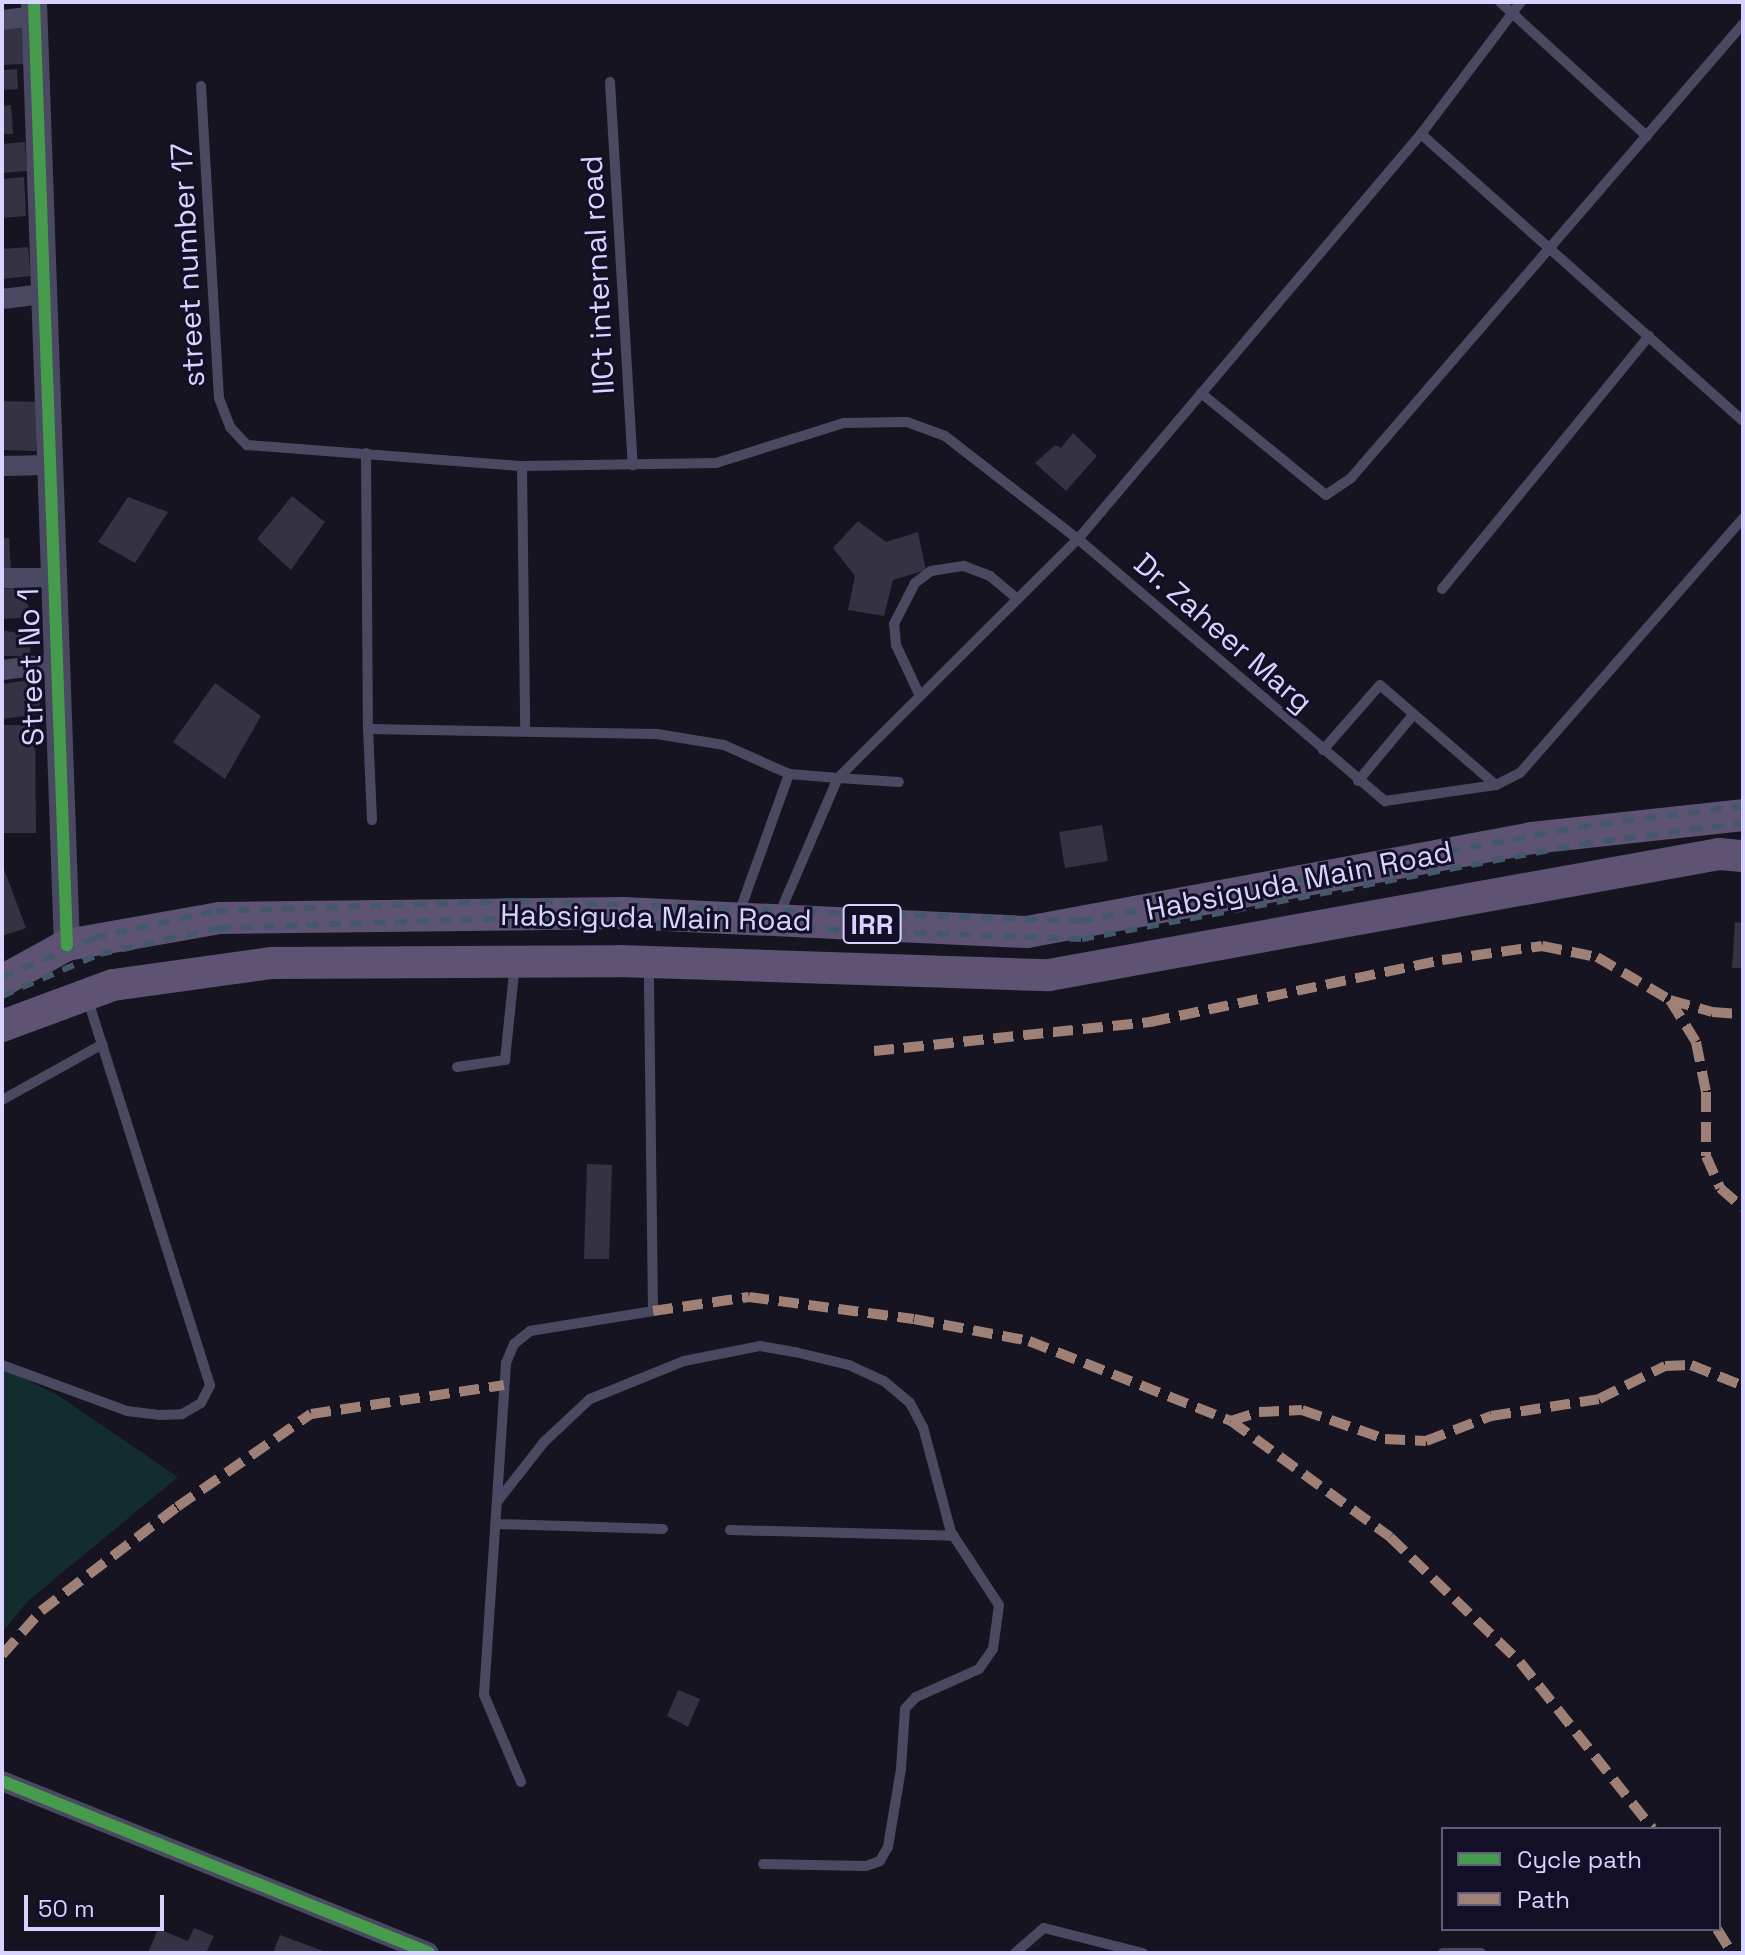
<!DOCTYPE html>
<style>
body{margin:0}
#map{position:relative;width:1745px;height:1955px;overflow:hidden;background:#161421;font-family:"Space Grotesk",sans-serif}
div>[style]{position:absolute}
.green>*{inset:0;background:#132c2d}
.building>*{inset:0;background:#343243}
.service>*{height:10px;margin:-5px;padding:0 5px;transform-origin:5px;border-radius:5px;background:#4a4962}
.minor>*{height:20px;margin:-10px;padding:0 10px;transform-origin:10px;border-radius:10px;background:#4a4962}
.tertiary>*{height:26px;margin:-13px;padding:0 13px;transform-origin:13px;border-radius:13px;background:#4a4962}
.primary>*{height:32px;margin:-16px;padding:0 16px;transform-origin:16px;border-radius:16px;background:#5e5373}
.rail>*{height:6px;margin-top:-3px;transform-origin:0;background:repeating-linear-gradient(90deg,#43596b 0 12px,transparent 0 22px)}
.quiet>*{height:10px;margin-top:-5px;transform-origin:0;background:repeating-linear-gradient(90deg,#9e8076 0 20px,transparent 0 30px)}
.cycleway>*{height:12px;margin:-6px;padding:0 6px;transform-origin:6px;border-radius:6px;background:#469c4c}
span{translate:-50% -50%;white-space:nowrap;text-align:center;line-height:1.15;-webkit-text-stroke:6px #130f26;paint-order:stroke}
.shield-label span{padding:2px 6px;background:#130f26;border:2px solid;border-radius:6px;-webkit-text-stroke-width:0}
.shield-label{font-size:28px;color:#d9d4ff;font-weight:700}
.street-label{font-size:30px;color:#d9d4ff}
.frame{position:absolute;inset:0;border:4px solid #d9d4ff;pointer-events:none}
.legend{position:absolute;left:1441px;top:1827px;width:280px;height:104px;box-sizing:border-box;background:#130f26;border:2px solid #625e7d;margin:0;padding:10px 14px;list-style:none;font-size:24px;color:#d9d4ff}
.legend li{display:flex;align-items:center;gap:16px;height:40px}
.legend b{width:40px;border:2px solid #625e7d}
.scale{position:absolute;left:24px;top:1895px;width:140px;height:36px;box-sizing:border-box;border:4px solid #d9d4ff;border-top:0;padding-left:10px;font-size:24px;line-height:28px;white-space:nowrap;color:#d9d4ff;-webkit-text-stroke:6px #130f26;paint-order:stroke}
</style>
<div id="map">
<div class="green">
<div style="clip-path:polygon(2px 1367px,59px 1396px,178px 1477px,28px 1601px,2px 1632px)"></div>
</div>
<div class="building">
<div style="clip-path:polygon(22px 27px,24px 64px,2px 65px,2px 28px)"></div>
<div style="clip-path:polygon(17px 69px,18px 89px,2px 90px,2px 70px)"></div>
<div style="clip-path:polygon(11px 105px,13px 134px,2px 134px,2px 106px)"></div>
<div style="clip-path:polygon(25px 142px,27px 171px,2px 173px,2px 144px)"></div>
<div style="clip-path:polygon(24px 177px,26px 216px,2px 218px,2px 179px)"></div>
<div style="clip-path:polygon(28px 247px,31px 276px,2px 279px,2px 249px)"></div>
<div style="clip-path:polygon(2px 401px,38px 402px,36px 451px,2px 450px)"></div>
<div style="clip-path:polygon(1073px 433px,1097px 456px,1066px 491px,1035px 463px,1055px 445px,1061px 448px)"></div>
<div style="clip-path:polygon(292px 496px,325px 522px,291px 570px,257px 539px)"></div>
<div style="clip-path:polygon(128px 497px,168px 512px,135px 563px,98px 542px)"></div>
<div style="clip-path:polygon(858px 521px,886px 542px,918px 532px,926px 570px,893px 580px,884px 616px,848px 610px,855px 576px,833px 548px)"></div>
<div style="clip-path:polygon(2px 538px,9px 538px,11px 572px,2px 572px)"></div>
<div style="clip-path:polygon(24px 587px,31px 617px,2px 619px,2px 589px)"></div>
<div style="clip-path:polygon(2px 630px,31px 636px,30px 656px,2px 656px)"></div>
<div style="clip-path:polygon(36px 679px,41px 714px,2px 719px,2px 684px)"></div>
<div style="clip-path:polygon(215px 683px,261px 716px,225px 779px,173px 742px)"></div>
<div style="clip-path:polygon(2px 725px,35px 725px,36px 833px,2px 833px)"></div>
<div style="clip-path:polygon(1102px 825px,1108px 861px,1065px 868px,1059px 832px)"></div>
<div style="clip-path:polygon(2px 864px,26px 928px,2px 936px)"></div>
<div style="clip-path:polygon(1735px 922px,1743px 923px,1743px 968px,1732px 968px)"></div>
<div style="clip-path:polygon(587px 1164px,612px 1165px,609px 1259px,584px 1259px)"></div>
<div style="clip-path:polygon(678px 1690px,700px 1699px,688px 1727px,667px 1716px)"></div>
<div style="clip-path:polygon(194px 1928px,214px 1936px,206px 1953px,148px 1953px,158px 1929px,188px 1941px)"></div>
<div style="clip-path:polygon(280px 1935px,329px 1953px,273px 1953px)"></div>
</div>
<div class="service">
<div style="left:1500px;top:2px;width:199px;rotate:42.4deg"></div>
<div style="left:610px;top:82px;width:384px;rotate:86.6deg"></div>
<div style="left:201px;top:86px;width:313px;rotate:86.7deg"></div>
<div style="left:219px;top:398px;width:31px;rotate:69deg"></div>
<div style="left:230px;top:427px;width:25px;rotate:47deg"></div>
<div style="left:247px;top:445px;width:276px;rotate:4.4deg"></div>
<div style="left:522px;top:466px;width:194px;rotate:-0.9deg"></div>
<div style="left:716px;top:463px;width:134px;rotate:-17.4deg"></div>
<div style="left:844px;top:423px;width:63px;rotate:-0.9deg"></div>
<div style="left:907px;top:422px;width:40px;rotate:20.2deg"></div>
<div style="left:945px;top:436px;width:168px;rotate:37.8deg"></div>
<div style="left:1078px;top:539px;width:531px;rotate:-49.74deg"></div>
<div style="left:1421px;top:134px;width:166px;rotate:-52.9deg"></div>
<div style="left:1421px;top:134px;width:431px;rotate:41.7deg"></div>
<div style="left:1201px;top:393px;width:161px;rotate:39.2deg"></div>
<div style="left:1326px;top:495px;width:30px;rotate:-34deg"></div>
<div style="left:1351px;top:478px;width:600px;rotate:-49.19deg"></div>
<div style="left:366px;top:453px;width:276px;rotate:89.6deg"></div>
<div style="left:522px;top:466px;width:263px;rotate:89.3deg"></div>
<div style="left:1442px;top:589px;width:327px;rotate:-50.7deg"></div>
<div style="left:920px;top:696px;width:56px;rotate:-115.2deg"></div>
<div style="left:896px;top:645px;width:21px;rotate:-95deg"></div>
<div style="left:894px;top:624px;width:46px;rotate:-62.9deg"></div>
<div style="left:915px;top:583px;width:20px;rotate:-37deg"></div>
<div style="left:931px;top:571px;width:33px;rotate:-9deg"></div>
<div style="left:964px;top:566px;width:28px;rotate:21deg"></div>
<div style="left:990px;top:576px;width:35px;rotate:40deg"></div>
<div style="left:1323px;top:750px;width:86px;rotate:-48.8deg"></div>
<div style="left:1380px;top:685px;width:153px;rotate:40.8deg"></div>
<div style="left:1358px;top:781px;width:86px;rotate:-50.2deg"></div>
<div style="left:372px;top:820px;width:91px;rotate:-92.5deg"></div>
<div style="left:368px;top:729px;width:289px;rotate:1deg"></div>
<div style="left:657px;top:734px;width:68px;rotate:9.3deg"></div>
<div style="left:724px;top:745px;width:71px;rotate:24deg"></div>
<div style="left:739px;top:913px;width:148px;rotate:-70.2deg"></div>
<div style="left:789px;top:774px;width:49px;rotate:4.7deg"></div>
<div style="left:838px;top:778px;width:339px;rotate:-44.9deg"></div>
<div style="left:1078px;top:539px;width:404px;rotate:40.5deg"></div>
<div style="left:1385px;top:801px;width:112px;rotate:-8.2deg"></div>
<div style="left:1496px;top:785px;width:27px;rotate:-27deg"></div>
<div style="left:1520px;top:773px;width:339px;rotate:-48.8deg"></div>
<div style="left:778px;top:917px;width:151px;rotate:-66.7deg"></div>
<div style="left:838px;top:778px;width:61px;rotate:3.8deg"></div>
<div style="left:457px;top:1067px;width:49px;rotate:-8.3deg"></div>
<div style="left:505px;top:1060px;width:97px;rotate:-84.1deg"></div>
<div style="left:2px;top:1100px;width:115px;rotate:-29deg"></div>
<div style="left:2px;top:1365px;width:133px;rotate:20.2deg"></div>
<div style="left:127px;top:1411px;width:32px;rotate:7deg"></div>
<div style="left:159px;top:1415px;width:23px;rotate:-2deg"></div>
<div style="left:182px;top:1414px;width:22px;rotate:-30deg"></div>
<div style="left:201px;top:1403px;width:20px;rotate:-63deg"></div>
<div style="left:210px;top:1385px;width:407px;rotate:-107.6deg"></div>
<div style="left:497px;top:1502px;width:76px;rotate:-51.9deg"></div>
<div style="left:544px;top:1442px;width:63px;rotate:-43.1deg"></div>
<div style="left:590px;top:1399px;width:101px;rotate:-22deg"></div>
<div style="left:684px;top:1361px;width:77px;rotate:-11.2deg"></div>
<div style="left:760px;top:1346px;width:36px;rotate:10deg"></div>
<div style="left:795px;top:1352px;width:56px;rotate:13.5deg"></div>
<div style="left:849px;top:1365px;width:38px;rotate:25deg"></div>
<div style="left:884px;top:1381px;width:34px;rotate:40deg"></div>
<div style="left:910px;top:1403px;width:27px;rotate:62deg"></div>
<div style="left:923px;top:1427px;width:109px;rotate:75.1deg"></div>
<div style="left:951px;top:1532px;width:87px;rotate:56.7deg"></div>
<div style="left:999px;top:1605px;width:44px;rotate:97.8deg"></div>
<div style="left:993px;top:1649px;width:24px;rotate:125deg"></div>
<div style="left:979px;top:1669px;width:69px;rotate:156deg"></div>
<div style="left:916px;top:1697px;width:16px;rotate:133deg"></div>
<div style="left:905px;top:1709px;width:60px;rotate:93.8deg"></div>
<div style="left:901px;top:1769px;width:79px;rotate:99.5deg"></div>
<div style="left:888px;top:1847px;width:16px;rotate:120deg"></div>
<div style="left:880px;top:1861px;width:15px;rotate:160deg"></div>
<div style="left:866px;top:1866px;width:103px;rotate:-178.9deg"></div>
<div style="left:496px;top:1524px;width:167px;rotate:1.7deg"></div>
<div style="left:730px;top:1530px;width:224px;rotate:1.5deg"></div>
<div style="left:521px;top:1782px;width:95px;rotate:-113deg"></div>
<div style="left:484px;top:1695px;width:333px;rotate:-86.2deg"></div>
<div style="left:506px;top:1363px;width:21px;rotate:-67deg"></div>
<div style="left:514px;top:1344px;width:21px;rotate:-39deg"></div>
<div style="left:530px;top:1331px;width:125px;rotate:-9.2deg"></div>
<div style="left:653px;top:1311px;width:346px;rotate:-90.7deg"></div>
<div style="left:1015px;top:1953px;width:38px;rotate:-41deg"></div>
<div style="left:1044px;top:1928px;width:102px;rotate:14.2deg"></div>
<div style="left:1443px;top:1953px;width:38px"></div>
</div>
<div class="minor">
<div style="left:2px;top:20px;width:32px;rotate:-7deg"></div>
<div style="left:2px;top:299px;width:42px;rotate:-6.8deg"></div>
<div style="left:2px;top:466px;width:47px;rotate:-1.2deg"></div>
<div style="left:2px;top:578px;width:52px"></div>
<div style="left:2px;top:670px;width:55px;rotate:-7.3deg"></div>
<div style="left:2px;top:1781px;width:460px;rotate:21.9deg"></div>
</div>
<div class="tertiary">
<div style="left:34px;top:2px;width:944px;rotate:88deg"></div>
</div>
<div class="primary">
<div style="left:2px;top:981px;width:74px;rotate:-29deg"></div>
<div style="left:67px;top:945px;width:155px;rotate:-10deg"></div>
<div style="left:220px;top:918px;width:403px;rotate:-0.7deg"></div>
<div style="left:623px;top:913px;width:404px;rotate:2.7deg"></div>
<div style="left:1027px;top:932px;width:514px;rotate:-10.54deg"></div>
<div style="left:1532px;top:838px;width:212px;rotate:-6.2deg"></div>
<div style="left:2px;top:1026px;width:118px;rotate:-20.3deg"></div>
<div style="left:113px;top:985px;width:161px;rotate:-7.9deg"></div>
<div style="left:272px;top:963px;width:347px;rotate:-0.3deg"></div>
<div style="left:619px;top:961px;width:430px;rotate:1.9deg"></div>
<div style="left:1049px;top:975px;width:681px;rotate:-10.24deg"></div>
<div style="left:1719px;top:854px;width:24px;rotate:5deg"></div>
</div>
<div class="rail">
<div style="left:2px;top:977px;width:100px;rotate:-23deg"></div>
<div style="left:94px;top:938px;width:125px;rotate:-12.5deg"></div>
<div style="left:216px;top:911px;width:303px;rotate:-1.9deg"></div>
<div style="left:519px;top:901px;width:562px;rotate:2.04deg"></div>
<div style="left:1081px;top:921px;width:507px;rotate:-10.69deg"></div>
<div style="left:1579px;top:827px;width:165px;rotate:-7.3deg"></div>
<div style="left:2px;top:996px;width:107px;rotate:-23.2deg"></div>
<div style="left:100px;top:954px;width:122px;rotate:-12.3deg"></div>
<div style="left:219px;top:928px;width:300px;rotate:-1.9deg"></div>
<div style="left:519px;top:918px;width:563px;rotate:2.14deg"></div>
<div style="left:1082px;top:939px;width:508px;rotate:-10.78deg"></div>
<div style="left:1581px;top:844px;width:163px;rotate:-7.4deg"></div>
</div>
<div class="quiet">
<div style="left:1670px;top:1000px;width:49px;rotate:58.2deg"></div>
<div style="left:1696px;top:1042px;width:51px;rotate:78.7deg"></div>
<div style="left:1706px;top:1092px;width:64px;rotate:90deg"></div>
<div style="left:1706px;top:1156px;width:35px;rotate:66deg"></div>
<div style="left:1720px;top:1188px;width:30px;rotate:41deg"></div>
<div style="left:874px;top:1051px;width:278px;rotate:-6deg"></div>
<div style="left:1150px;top:1022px;width:299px;rotate:-12deg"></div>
<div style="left:1442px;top:960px;width:101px;rotate:-8deg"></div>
<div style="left:1542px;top:946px;width:56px;rotate:11.3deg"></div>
<div style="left:1597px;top:957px;width:85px;rotate:30.5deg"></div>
<div style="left:1670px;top:1000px;width:44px;rotate:15.9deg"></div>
<div style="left:1712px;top:1012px;width:31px;rotate:4deg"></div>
<div style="left:653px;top:1311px;width:97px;rotate:-8.3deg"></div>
<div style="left:749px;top:1297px;width:166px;rotate:7.6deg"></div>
<div style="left:914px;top:1319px;width:117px;rotate:10.8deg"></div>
<div style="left:1029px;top:1341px;width:217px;rotate:21.6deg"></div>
<div style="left:1231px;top:1421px;width:197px;rotate:36.1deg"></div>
<div style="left:1390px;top:1537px;width:180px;rotate:43.9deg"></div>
<div style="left:1520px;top:1662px;width:213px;rotate:51.5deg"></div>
<div style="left:1231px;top:1421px;width:29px;rotate:-18deg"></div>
<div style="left:1259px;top:1412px;width:43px;rotate:-2.7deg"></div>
<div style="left:1302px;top:1410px;width:88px;rotate:19.3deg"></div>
<div style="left:1385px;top:1439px;width:41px;rotate:2.8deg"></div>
<div style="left:1426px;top:1441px;width:70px;rotate:-21deg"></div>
<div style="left:1491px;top:1416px;width:109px;rotate:-8.9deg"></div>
<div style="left:1599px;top:1399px;width:74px;rotate:-26.6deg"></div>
<div style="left:1665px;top:1366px;width:26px;rotate:-2deg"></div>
<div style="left:1691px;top:1365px;width:56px;rotate:22deg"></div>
<div style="left:2px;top:1655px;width:59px;rotate:-48.4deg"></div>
<div style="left:41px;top:1611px;width:171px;rotate:-37.4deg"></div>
<div style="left:177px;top:1507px;width:163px;rotate:-34.8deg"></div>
<div style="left:311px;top:1414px;width:195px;rotate:-8.5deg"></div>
<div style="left:1717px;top:1929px;width:28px;rotate:58deg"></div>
</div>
<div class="cycleway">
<div style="left:34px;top:2px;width:944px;rotate:88deg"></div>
<div style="left:2px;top:1781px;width:460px;rotate:21.9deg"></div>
</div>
<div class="shield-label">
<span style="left:872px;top:924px">IRR</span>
</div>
<div class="street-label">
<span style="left:188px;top:265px;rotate:-93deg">street number 17</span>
<span style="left:598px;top:275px;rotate:-93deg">IICt internal road</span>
<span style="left:1223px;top:633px;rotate:41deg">Dr. Zaheer Marg</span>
<span style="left:31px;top:667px;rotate:-92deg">Street No 1</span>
<span style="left:1299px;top:881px;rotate:-11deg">Habsiguda Main Road</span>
<span style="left:656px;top:918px;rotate:1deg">Habsiguda Main Road</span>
</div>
<div class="frame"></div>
<ul class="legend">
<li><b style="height:10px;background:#469c4c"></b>Cycle path</li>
<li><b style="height:10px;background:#9e8076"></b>Path</li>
</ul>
<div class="scale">50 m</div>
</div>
